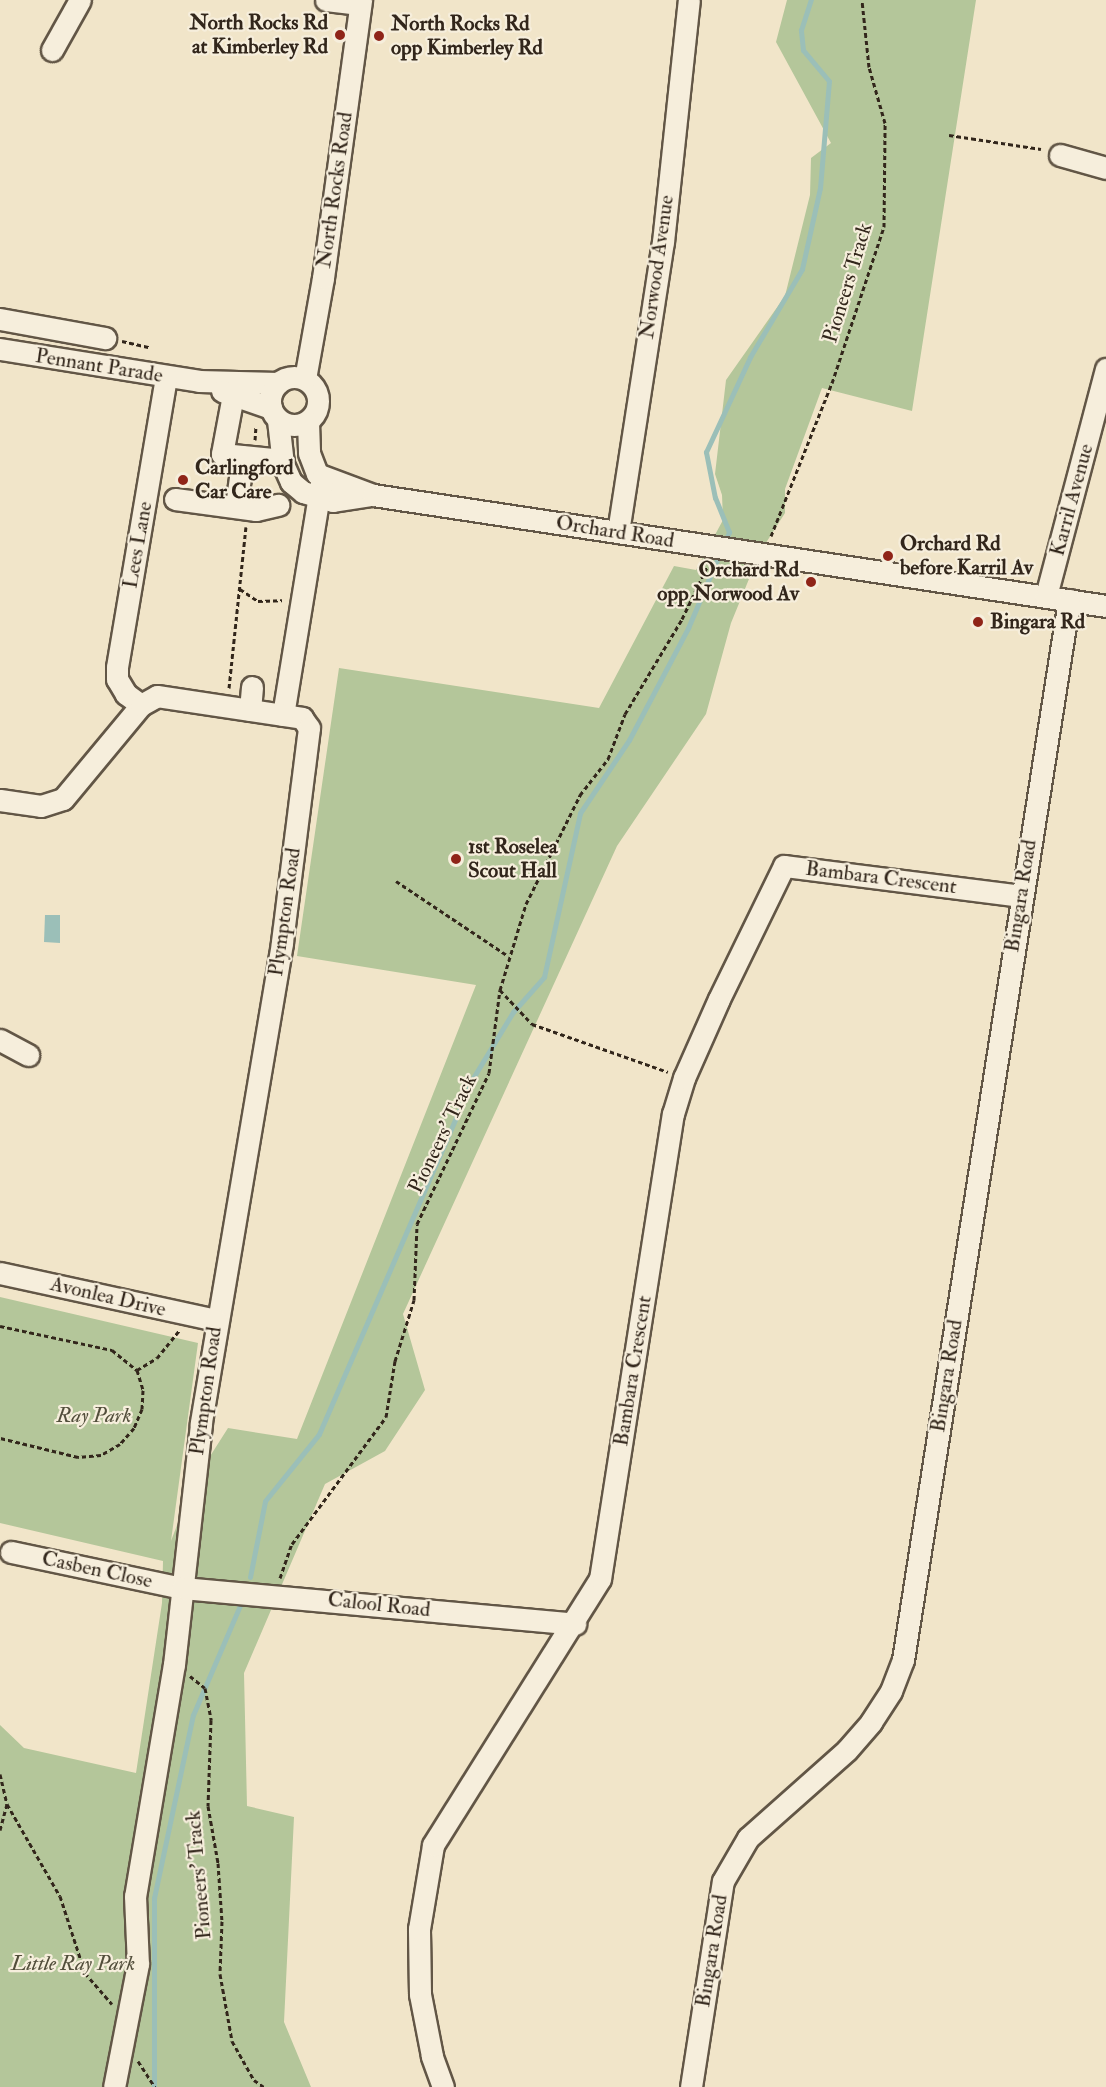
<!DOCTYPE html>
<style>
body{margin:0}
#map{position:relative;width:1106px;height:2087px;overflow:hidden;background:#f1e5c9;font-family:"IM FELL Double Pica",serif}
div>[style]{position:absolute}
.green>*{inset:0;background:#b4c69a}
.water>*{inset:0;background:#9bbfb8}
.stream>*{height:5px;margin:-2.5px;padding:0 2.5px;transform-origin:2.5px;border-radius:2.5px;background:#9bbfb8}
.path>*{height:3px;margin-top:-1.5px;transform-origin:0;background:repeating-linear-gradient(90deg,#32261b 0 4.5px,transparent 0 7.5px)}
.roads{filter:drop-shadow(2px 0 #625646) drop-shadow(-2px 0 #625646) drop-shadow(0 2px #625646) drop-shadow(0 -2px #625646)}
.minor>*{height:21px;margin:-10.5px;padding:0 10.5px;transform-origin:10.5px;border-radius:10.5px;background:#f6eedc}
.minor>.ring{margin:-10.5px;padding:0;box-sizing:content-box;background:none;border:21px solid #f6eedc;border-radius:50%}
.dots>*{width:16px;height:16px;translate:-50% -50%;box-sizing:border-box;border:3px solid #f6eedc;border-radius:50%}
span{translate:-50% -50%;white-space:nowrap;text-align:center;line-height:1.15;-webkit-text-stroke:4.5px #f6eedc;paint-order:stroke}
.poi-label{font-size:21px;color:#32261b;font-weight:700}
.right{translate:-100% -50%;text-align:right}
.left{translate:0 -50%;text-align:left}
.street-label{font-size:21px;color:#32261b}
.park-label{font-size:21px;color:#524e3b;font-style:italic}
</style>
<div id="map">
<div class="green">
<div style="clip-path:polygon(787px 0,976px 0,912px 411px,822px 388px,785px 489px,785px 513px,744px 577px,749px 579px,731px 623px,706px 714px,617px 846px,403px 1314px,425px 1390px,385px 1451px,325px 1484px,244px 1673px,247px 1806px,294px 1817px,284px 2022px,311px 2087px,0 2087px,0 1725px,24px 1748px,136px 1773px,162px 1603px,163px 1561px,0 1523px,0 1297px,198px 1343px,171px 1541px,193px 1483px,228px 1428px,297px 1439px,476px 985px,297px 956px,339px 668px,599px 708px,674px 566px,696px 570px,723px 520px,722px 495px,715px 474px,726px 380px,785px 296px,810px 195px,811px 158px,831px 143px,776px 42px)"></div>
</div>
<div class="water">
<div style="clip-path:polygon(45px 915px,60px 915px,60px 943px,44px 942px)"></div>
</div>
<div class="stream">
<div style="left:724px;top:544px;width:13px;rotate:-67deg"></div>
<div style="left:729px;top:532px;width:37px;rotate:-112deg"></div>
<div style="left:715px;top:498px;width:47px;rotate:-101.1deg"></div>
<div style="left:706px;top:452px;width:105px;rotate:-65.1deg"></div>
<div style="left:750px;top:357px;width:102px;rotate:-59.4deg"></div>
<div style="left:802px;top:269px;width:83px;rotate:-77.5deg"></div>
<div style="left:820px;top:188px;width:107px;rotate:-85.2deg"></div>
<div style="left:829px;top:81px;width:40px;rotate:-130deg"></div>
<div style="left:803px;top:50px;width:20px;rotate:-96deg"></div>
<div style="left:801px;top:30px;width:32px;rotate:-72deg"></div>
<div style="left:250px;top:1577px;width:77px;rotate:-78.8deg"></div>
<div style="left:265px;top:1501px;width:86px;rotate:-51.1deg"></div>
<div style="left:319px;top:1434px;width:388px;rotate:-66.6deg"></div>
<div style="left:473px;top:1078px;width:77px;rotate:-58.8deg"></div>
<div style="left:513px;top:1012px;width:47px;rotate:-48.5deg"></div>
<div style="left:544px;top:977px;width:168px;rotate:-77.6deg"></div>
<div style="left:580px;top:813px;width:88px;rotate:-56.1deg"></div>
<div style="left:629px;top:740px;width:127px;rotate:-62.2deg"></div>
<div style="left:688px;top:628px;width:82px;rotate:-66.9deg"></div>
<div style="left:154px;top:2087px;width:189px;rotate:-90deg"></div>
<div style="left:154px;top:1898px;width:187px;rotate:-78deg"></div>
<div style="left:193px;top:1715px;width:122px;rotate:-66.8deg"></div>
</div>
<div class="path">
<div style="left:949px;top:135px;width:93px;rotate:8.7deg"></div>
<div style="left:122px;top:341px;width:28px;rotate:13deg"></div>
<div style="left:255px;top:440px;width:13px;rotate:-86deg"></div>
<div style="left:771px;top:536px;width:165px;rotate:-68.3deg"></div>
<div style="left:832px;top:383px;width:164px;rotate:-71.6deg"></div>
<div style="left:884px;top:227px;width:104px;rotate:-89.4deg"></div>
<div style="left:885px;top:123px;width:58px;rotate:-105.9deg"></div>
<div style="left:869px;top:67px;width:67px;rotate:-96deg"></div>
<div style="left:240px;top:589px;width:22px;rotate:34deg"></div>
<div style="left:258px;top:601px;width:24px;rotate:-2deg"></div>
<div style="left:229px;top:688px;width:162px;rotate:-84deg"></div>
<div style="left:396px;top:881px;width:135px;rotate:33.8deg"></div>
<div style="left:500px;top:990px;width:47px;rotate:46.7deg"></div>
<div style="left:532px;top:1024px;width:144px;rotate:19.4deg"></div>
<div style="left:0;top:1326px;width:115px;rotate:12.1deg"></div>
<div style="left:112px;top:1350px;width:32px;rotate:39deg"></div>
<div style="left:137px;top:1370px;width:21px;rotate:73deg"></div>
<div style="left:143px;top:1390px;width:19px;rotate:93deg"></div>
<div style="left:142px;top:1409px;width:21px;rotate:113deg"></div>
<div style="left:134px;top:1428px;width:21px;rotate:131deg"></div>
<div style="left:120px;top:1444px;width:22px;rotate:150deg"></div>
<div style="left:101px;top:1455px;width:23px;rotate:175deg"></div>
<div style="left:78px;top:1457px;width:80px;rotate:-166.3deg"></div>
<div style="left:137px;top:1370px;width:23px;rotate:-31deg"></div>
<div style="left:157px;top:1358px;width:35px;rotate:-51deg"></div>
<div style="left:280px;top:1578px;width:36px;rotate:-71deg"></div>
<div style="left:292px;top:1544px;width:158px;rotate:-53.5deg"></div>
<div style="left:386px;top:1417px;width:57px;rotate:-80.9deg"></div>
<div style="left:395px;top:1361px;width:64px;rotate:-72.7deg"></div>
<div style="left:414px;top:1300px;width:76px;rotate:-87.7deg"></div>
<div style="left:417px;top:1224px;width:167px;rotate:-64.5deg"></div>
<div style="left:489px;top:1073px;width:84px;rotate:-82.5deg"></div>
<div style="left:500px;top:990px;width:90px;rotate:-73.2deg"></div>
<div style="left:526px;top:904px;width:122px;rotate:-63.6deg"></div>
<div style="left:580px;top:795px;width:46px;rotate:-52.1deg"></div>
<div style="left:608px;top:759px;width:48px;rotate:-69.3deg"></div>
<div style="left:625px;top:714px;width:111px;rotate:-59deg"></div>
<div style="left:682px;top:619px;width:60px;rotate:-64.3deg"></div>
<div style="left:190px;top:1676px;width:19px;rotate:39deg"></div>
<div style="left:205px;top:1688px;width:33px;rotate:79deg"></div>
<div style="left:211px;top:1720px;width:86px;rotate:92deg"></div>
<div style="left:208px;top:1806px;width:58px;rotate:80deg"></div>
<div style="left:218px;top:1863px;width:58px;rotate:86.1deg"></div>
<div style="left:222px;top:1921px;width:53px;rotate:92.2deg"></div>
<div style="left:220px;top:1974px;width:68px;rotate:79.8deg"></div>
<div style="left:232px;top:2041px;width:45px;rotate:60.6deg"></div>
<div style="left:254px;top:2080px;width:12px;rotate:35deg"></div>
<div style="left:0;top:1774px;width:31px;rotate:77deg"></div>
<div style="left:7px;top:1804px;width:106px;rotate:60.1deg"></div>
<div style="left:60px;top:1896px;width:81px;rotate:72deg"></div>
<div style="left:85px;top:1973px;width:41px;rotate:48.9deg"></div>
<div style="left:0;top:1830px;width:27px;rotate:-75deg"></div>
<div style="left:138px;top:2061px;width:31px;rotate:57deg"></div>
</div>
<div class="roads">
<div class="minor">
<div style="left:326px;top:0;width:34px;rotate:7deg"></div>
<div style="left:52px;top:50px;width:57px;rotate:-60.8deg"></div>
<div style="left:1060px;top:155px;width:48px;rotate:15.8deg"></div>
<div style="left:0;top:319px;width:107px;rotate:10.3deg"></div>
<div style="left:0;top:349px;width:202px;rotate:9.1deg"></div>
<div style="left:199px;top:381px;width:79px;rotate:1.5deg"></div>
<div class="ring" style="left:270px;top:377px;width:27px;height:27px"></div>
<div style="left:305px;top:379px;width:103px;rotate:-79.9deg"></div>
<div style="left:323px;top:278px;width:281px;rotate:-82.2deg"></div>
<div style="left:222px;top:391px;width:52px;rotate:19.1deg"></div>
<div style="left:233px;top:395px;width:60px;rotate:100.6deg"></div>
<div style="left:222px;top:454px;width:61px;rotate:5.6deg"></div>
<div style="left:278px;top:420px;width:44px;rotate:83.5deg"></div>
<div style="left:283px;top:464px;width:20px;rotate:66deg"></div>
<div style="left:291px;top:482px;width:16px;rotate:40deg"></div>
<div style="left:303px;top:492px;width:31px;rotate:17deg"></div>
<div style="left:333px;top:501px;width:36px;rotate:-9deg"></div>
<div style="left:308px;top:422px;width:31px;rotate:88deg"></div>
<div style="left:309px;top:453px;width:22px;rotate:69deg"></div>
<div style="left:317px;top:474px;width:60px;rotate:20.6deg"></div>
<div style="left:373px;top:495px;width:741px;rotate:8.61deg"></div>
<div style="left:175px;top:499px;width:82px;rotate:7.7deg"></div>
<div style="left:256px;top:510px;width:23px;rotate:-13deg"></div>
<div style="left:236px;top:506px;width:50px;rotate:-82deg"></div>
<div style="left:618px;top:532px;width:293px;rotate:-81.2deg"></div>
<div style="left:663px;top:242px;width:243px;rotate:-83.9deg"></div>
<div style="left:1046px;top:596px;width:235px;rotate:-75.2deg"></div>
<div style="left:141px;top:705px;width:19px;rotate:-144deg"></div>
<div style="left:126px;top:694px;width:17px;rotate:-121deg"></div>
<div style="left:117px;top:679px;width:12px;rotate:-90deg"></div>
<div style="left:117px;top:667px;width:294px;rotate:-80.4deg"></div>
<div style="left:250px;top:710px;width:23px;rotate:-85deg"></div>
<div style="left:283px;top:715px;width:240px;rotate:-80.7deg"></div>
<div style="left:0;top:800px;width:41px;rotate:8.3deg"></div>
<div style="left:41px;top:806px;width:23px;rotate:-18deg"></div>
<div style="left:63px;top:799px;width:122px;rotate:-50.3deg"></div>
<div style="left:141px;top:705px;width:18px;rotate:-29deg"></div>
<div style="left:157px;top:696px;width:147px;rotate:8.6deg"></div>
<div style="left:302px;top:718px;width:12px;rotate:55deg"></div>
<div style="left:309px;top:728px;width:217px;rotate:97.2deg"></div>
<div style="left:282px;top:943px;width:488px;rotate:99.6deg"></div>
<div style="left:201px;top:1424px;width:242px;rotate:96.4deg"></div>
<div style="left:174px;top:1664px;width:235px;rotate:99.5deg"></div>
<div style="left:135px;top:1896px;width:68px;rotate:87.5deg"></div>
<div style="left:138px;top:1964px;width:125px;rotate:101deg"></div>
<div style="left:0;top:1040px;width:32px;rotate:28deg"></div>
<div style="left:0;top:1273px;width:221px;rotate:12.3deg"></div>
<div style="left:11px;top:1552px;width:175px;rotate:11.9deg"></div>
<div style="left:182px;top:1588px;width:395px;rotate:5.2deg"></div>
<div style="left:443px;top:2087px;width:33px;rotate:-110deg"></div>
<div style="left:432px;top:2056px;width:63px;rotate:-101deg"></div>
<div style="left:420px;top:1994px;width:65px;rotate:-90.9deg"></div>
<div style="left:419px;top:1929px;width:85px;rotate:-80.5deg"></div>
<div style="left:433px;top:1845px;width:314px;rotate:-57.9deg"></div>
<div style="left:600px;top:1579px;width:471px;rotate:-81.1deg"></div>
<div style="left:673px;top:1114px;width:38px;rotate:-73deg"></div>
<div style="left:684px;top:1078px;width:86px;rotate:-66.1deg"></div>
<div style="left:719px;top:999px;width:148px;rotate:-64deg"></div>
<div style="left:784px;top:866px;width:239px;rotate:7.2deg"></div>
<div style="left:691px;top:2087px;width:208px;rotate:-81.2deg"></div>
<div style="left:723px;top:1881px;width:50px;rotate:-59.8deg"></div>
<div style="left:748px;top:1838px;width:132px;rotate:-41.6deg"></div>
<div style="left:847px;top:1750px;width:37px;rotate:-49deg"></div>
<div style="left:871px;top:1722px;width:37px;rotate:-57deg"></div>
<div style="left:891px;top:1691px;width:33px;rotate:-69deg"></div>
<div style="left:903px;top:1660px;width:1073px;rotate:-81.1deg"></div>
</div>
</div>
<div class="dots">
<div style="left:340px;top:35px;background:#8f2418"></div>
<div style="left:379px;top:36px;background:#8f2418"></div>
<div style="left:183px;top:480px;background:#8f2418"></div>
<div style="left:888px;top:556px;background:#8f2418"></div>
<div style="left:811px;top:582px;background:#8f2418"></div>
<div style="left:978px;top:622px;background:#8f2418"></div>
<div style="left:456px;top:859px;background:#8f2418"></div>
</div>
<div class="poi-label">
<span class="right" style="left:328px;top:35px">North Rocks Rd<br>at Kimberley Rd</span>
<span class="left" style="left:391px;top:36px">North Rocks Rd<br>opp Kimberley Rd</span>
<span class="left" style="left:195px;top:480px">Carlingford<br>Car Care</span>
<span class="left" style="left:900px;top:556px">Orchard Rd<br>before Karril Av</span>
<span class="right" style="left:799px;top:582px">Orchard Rd<br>opp Norwood Av</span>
<span class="left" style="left:990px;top:622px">Bingara Rd</span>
<span class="left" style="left:468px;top:859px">1st Roselea<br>Scout Hall</span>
</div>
<div class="street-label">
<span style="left:335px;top:190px;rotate:-82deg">North Rocks Road</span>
<span style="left:657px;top:267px;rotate:-82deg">Norwood Avenue</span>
<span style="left:848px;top:283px;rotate:-73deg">Pioneers Track</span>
<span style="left:99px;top:366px;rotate:9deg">Pennant Parade</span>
<span style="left:1072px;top:500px;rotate:-75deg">Karril Avenue</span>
<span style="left:615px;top:532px;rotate:9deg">Orchard Road</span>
<span style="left:138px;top:545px;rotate:-80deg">Lees Lane</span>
<span style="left:881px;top:878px;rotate:7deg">Bambara Crescent</span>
<span style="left:1021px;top:896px;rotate:-81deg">Bingara Road</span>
<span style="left:285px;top:912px;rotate:-82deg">Plympton Road</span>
<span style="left:443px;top:1134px;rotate:-64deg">Pioneers' Track</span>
<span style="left:108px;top:1297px;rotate:13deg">Avonlea Drive</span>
<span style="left:633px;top:1371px;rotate:-81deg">Bambara Crescent</span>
<span style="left:947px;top:1376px;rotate:-81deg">Bingara Road</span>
<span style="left:206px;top:1391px;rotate:-82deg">Plympton Road</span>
<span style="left:97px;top:1570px;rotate:12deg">Casben Close</span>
<span style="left:379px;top:1605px;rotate:6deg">Calool Road</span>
<span style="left:199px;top:1875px;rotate:-95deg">Pioneers' Track</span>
<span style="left:712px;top:1951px;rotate:-81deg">Bingara Road</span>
</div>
<div class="park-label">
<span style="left:94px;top:1416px">Ray Park</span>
<span style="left:73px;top:1964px">Little Ray Park</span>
</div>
</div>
